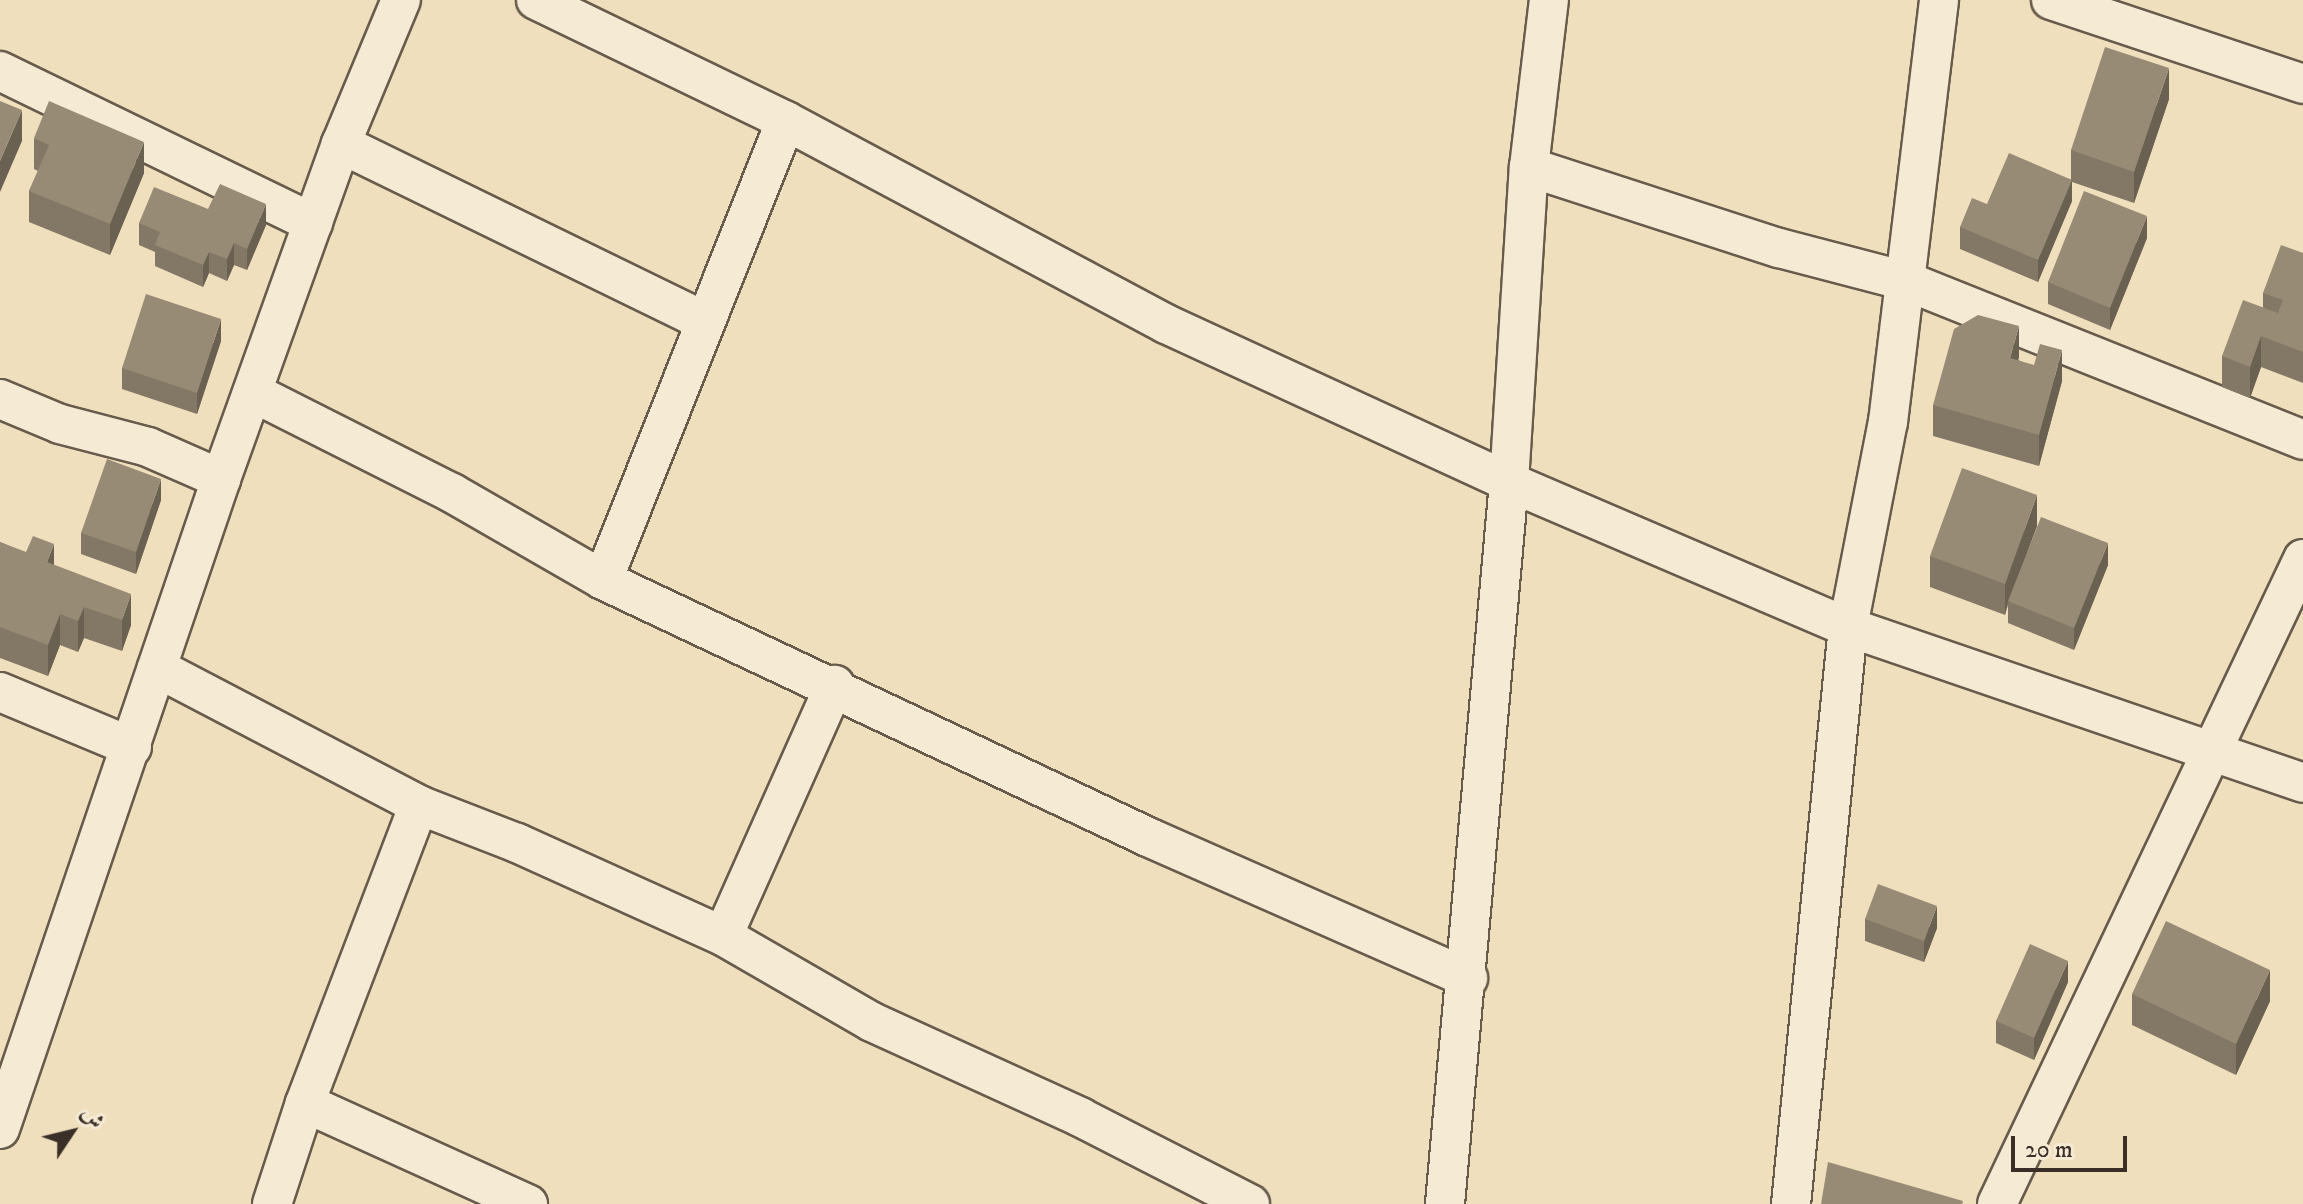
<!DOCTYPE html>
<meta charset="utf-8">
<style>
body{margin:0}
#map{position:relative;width:2303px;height:1204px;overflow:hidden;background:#f0dfbd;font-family:"IM FELL DW Pica",Amiri,serif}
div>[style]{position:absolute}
.roads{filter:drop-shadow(2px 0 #675b4c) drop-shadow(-2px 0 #675b4c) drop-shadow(0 2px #675b4c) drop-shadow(0 -2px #675b4c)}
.minor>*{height:38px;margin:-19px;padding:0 19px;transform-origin:19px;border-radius:19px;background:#f5ead4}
.wall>*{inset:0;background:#837865}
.shaded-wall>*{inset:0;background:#6a6152}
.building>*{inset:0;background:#988b75}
span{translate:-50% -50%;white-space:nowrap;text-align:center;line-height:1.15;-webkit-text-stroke:6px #f5ead4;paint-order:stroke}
.north{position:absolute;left:32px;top:1092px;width:80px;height:80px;-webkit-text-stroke:6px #f5ead4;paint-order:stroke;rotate:55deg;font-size:22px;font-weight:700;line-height:32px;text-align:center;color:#392f27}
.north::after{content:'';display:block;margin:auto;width:28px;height:36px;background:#392f27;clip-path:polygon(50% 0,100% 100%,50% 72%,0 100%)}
.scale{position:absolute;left:2011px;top:1136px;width:116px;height:36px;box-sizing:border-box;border:4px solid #392f27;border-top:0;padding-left:10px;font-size:24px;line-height:28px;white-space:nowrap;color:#392f27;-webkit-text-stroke:6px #f5ead4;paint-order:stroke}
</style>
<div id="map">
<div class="roads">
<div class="minor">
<div style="left:536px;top:0;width:278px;rotate:25.8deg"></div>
<div style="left:786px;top:121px;width:431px;rotate:28.1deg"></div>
<div style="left:1166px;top:324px;width:378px;rotate:24.7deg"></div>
<div style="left:1509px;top:482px;width:369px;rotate:23.2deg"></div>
<div style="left:1848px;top:627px;width:481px;rotate:18.9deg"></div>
<div style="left:2051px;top:0;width:266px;rotate:18.4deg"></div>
<div style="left:0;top:71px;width:348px;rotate:25.9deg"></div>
<div style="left:341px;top:144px;width:404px;rotate:26deg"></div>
<div style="left:1529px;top:167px;width:263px;rotate:18deg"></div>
<div style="left:1779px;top:248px;width:131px;rotate:14.6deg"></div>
<div style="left:1906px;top:281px;width:428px;rotate:21.8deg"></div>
<div style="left:254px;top:393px;width:222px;rotate:26.8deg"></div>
<div style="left:452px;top:493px;width:174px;rotate:29.9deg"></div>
<div style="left:603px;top:580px;width:603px;rotate:25.25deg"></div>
<div style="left:1148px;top:837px;width:350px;rotate:23.8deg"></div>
<div style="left:0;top:399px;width:65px;rotate:22.6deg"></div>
<div style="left:60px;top:424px;width:91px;rotate:14.6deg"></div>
<div style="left:148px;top:447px;width:80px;rotate:23.7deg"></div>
<div style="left:603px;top:580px;width:494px;rotate:-68.3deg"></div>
<div style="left:157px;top:668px;width:296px;rotate:27.6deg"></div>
<div style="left:419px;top:805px;width:105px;rotate:21.2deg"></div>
<div style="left:517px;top:843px;width:226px;rotate:24.3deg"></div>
<div style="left:723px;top:936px;width:172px;rotate:30deg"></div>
<div style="left:872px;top:1022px;width:229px;rotate:24.5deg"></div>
<div style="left:1080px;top:1117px;width:191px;rotate:27.1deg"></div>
<div style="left:0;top:692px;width:143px;rotate:22.6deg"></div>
<div style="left:723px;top:936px;width:275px;rotate:-66deg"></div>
<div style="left:305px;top:1103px;width:245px;rotate:24.4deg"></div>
<div style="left:0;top:1129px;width:687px;rotate:-71.22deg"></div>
<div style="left:221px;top:479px;width:356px;rotate:-70.3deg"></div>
<div style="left:341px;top:144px;width:156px;rotate:-67.4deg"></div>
<div style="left:272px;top:1204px;width:106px;rotate:-71.9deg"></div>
<div style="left:305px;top:1103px;width:319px;rotate:-69.1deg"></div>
<div style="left:1445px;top:1204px;width:725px;rotate:-84.93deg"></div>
<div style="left:1509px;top:482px;width:316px;rotate:-86.4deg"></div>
<div style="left:1529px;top:167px;width:168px;rotate:-83.2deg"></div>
<div style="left:1791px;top:1204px;width:580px;rotate:-84.36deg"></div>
<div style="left:1848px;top:627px;width:209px;rotate:-79deg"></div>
<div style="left:1888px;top:422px;width:425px;rotate:-83.1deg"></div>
<div style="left:1997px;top:1204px;width:714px;rotate:-64.62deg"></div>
</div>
</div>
<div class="wall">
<div style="clip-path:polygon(2169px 99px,2134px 203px,2072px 182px,2072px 201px,2038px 282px,1960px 249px,1960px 227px,1987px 204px,2071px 179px,2071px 150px)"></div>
<div style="clip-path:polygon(34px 138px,144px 173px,110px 255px,29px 222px,29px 191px,38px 171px,34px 169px)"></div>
<div style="clip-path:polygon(208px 209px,266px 225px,247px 270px,234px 265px,227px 281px,209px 273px,203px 287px,155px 266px,155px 252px,139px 245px,139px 223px)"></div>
<div style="clip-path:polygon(2147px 238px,2110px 330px,2048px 304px,2048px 282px)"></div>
<div style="clip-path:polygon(2303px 253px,2303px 383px,2261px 367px,2250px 398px,2222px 387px,2222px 356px,2263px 307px,2263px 293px)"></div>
<div style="clip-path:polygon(221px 341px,197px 414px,122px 389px,122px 368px)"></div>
<div style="clip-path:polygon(2019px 357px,2018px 360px,2062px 381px,2039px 466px,1933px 436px,1933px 405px)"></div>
<div style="clip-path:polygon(161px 500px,136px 574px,81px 554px,81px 533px)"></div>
<div style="clip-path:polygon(2037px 526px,2027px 552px,2108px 565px,2074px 650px,2008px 623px,2008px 605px,2005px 615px,1930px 587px,1930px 556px)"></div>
<div style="clip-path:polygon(0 542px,54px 565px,131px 625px,122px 651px,84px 638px,78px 652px,60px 645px,48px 676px,0 658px)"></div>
<div style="clip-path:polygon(1865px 919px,1937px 928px,1924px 962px,1865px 941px)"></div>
<div style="clip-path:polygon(2068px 982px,2034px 1060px,1996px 1043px,1996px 1021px)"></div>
<div style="clip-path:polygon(2132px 994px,2270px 1001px,2236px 1075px,2132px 1025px)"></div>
</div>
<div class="shaded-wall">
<div style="clip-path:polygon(2169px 68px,2169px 99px,2134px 203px,2134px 172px)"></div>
<div style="clip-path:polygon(22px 110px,22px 141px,0 192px,0 161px)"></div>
<div style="clip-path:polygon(144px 142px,144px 173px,110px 255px,110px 224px)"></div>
<div style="clip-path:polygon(2072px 180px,2072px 201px,2038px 282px,2038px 260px)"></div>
<div style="clip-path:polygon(266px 204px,266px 225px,247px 270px,247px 249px)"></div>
<div style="clip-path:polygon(2147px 216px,2147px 238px,2110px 330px,2110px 308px)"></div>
<div style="clip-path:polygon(234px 243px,234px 265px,227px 281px,227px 259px)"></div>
<div style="clip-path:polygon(209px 252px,209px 273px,203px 287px,203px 265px)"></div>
<div style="clip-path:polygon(221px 319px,221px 341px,197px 414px,197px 393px)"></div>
<div style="clip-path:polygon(2019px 326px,2019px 357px,2010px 389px,2010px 358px)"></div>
<div style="clip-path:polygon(2261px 336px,2261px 367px,2250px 398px,2250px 367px)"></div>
<div style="clip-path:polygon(2062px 350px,2062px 381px,2039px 466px,2039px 435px)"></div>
<div style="clip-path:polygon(161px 479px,161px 500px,136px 574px,136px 552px)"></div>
<div style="clip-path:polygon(2037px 495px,2037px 526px,2009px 602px,2008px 601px,2005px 615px,2005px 584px)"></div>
<div style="clip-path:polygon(2108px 543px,2108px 565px,2074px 650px,2074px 628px)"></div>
<div style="clip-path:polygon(54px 544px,54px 575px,47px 562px)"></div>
<div style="clip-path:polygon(131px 594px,131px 625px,122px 651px,122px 620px)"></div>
<div style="clip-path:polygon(84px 607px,84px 638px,78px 652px,78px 621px)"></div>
<div style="clip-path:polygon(60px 614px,60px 645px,48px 676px,48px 645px)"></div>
<div style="clip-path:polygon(1937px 906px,1937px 928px,1924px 962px,1924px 941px)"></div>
<div style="clip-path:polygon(2068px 961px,2068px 982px,2034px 1060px,2034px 1038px)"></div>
<div style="clip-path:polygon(2270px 970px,2270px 1001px,2236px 1075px,2236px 1044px)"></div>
</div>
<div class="building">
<div style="clip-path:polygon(2105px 47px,2169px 68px,2134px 172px,2071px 150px)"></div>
<div style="clip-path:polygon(0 101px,22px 110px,0 161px)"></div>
<div style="clip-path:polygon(49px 101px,144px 142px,110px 224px,29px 191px,49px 145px,34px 138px)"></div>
<div style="clip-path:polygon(2009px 153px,2072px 180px,2038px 260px,1960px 227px,1972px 198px,1987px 204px)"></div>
<div style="clip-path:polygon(220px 184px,266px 204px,247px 249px,234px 243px,227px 259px,209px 252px,203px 265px,155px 245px,160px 232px,139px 223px,154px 187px,208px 209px)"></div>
<div style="clip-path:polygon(2084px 191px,2147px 216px,2110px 308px,2048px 282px)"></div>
<div style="clip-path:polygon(2281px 245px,2303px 253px,2303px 352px,2261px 336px,2250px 367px,2222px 356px,2243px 300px,2278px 313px,2283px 300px,2263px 293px)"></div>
<div style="clip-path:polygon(146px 294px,221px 319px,197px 393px,122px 368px)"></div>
<div style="clip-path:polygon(1978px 315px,2019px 326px,2010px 358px,2034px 365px,2040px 344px,2062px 350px,2039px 435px,1933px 405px,1954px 329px)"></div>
<div style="clip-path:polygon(107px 459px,161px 479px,136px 552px,81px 533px)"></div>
<div style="clip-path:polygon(1962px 468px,2037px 495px,2005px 584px,1930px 556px)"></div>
<div style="clip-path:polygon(2041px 517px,2108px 543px,2074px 628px,2008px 601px)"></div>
<div style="clip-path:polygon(33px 536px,54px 544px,47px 562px,131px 594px,122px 620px,84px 607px,78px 621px,60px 614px,48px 645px,0 627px,0 542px,26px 552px)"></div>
<div style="clip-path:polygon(1878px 884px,1937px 906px,1924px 941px,1865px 919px)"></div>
<div style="clip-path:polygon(2166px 921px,2270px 970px,2236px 1044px,2132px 994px)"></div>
<div style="clip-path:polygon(2030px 944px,2068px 961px,2034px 1038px,1996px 1021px)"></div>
<div style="clip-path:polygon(1828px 1162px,1963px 1201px,1962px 1204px,1821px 1204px)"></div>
</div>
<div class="north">ش</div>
<div class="scale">20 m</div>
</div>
